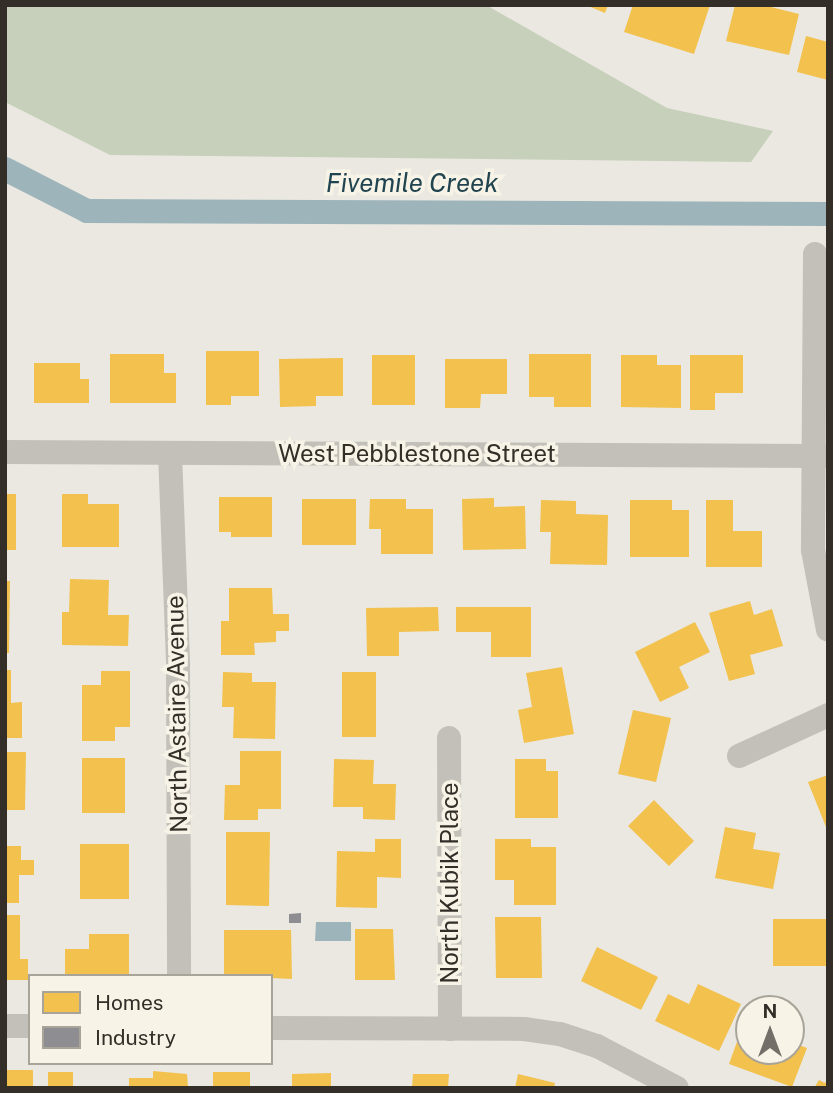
<!DOCTYPE html>
<style>
body{margin:0}
#map{position:relative;width:833px;height:1093px;overflow:hidden;background:#eae8e0;font-family:"Public Sans",sans-serif}
div>[style]{position:absolute}
.green>*{inset:0;background:#c7d0bb}
.water>*{inset:0;background:#9db4ba}
.homes>*{inset:0;background:#f2c14e}
.industry>*{inset:0;background:#8d8d92}
.canal>*{height:24px;margin:-12px;padding:0 12px;transform-origin:12px;border-radius:12px;background:#9db4ba}
.minor>*{height:24px;margin:-12px;padding:0 12px;transform-origin:12px;border-radius:12px;background:#c3c0b9}
span{translate:-50% -50%;white-space:nowrap;text-align:center;line-height:1.15;-webkit-text-stroke:7px #f7f3e7;paint-order:stroke}
.street-label{font-size:24px;color:#332e27}
.water-label{font-size:26px;color:#214451;font-style:italic}
.frame{position:absolute;inset:0;border:7px solid #332e27;pointer-events:none}
.legend{position:absolute;left:28px;top:974px;width:245px;height:91px;box-sizing:border-box;background:#f7f3e7;border:2px solid #a9a49a;margin:0;padding:9px 12px;list-style:none;font-size:21px;color:#332e27}
.legend li{display:flex;align-items:center;gap:14px;height:35px}
.legend b{width:35px;border:2px solid #a9a49a}
.north{position:absolute;left:735px;top:995px;width:70px;height:70px;box-sizing:border-box;background:#f7f3e7;border:2px solid #a9a49a;border-radius:50%;rotate:0deg;font-size:19px;font-weight:700;line-height:28px;text-align:center;color:#332e27}
.north::after{content:'';display:block;margin:auto;width:24px;height:32px;background:#736f68;clip-path:polygon(50% 0,100% 100%,50% 72%,0 100%)}
</style>
<div id="map">
<div class="green">
<div style="clip-path:polygon(5px 5px,486px 5px,667px 108px,773px 131px,751px 162px,110px 155px,5px 102px)"></div>
</div>
<div class="water">
<div style="clip-path:polygon(316px 922px,351px 922px,351px 941px,315px 941px)"></div>
</div>
<div class="homes">
<div style="clip-path:polygon(586px 5px,608px 5px,605px 13px)"></div>
<div style="clip-path:polygon(633px 5px,710px 5px,694px 54px,624px 32px)"></div>
<div style="clip-path:polygon(735px 5px,763px 5px,799px 14px,789px 55px,726px 41px)"></div>
<div style="clip-path:polygon(806px 36px,828px 42px,828px 80px,797px 72px)"></div>
<div style="clip-path:polygon(206px 351px,259px 351px,259px 396px,231px 396px,231px 405px,206px 405px)"></div>
<div style="clip-path:polygon(110px 354px,164px 354px,164px 373px,176px 373px,176px 403px,110px 403px)"></div>
<div style="clip-path:polygon(529px 354px,591px 354px,591px 407px,554px 407px,554px 397px,529px 397px)"></div>
<div style="clip-path:polygon(372px 355px,415px 355px,415px 405px,372px 405px)"></div>
<div style="clip-path:polygon(621px 355px,657px 355px,657px 365px,681px 365px,681px 408px,621px 407px)"></div>
<div style="clip-path:polygon(690px 355px,743px 355px,743px 393px,715px 393px,715px 410px,690px 410px)"></div>
<div style="clip-path:polygon(343px 358px,343px 396px,316px 396px,316px 406px,280px 407px,279px 359px)"></div>
<div style="clip-path:polygon(445px 359px,507px 359px,507px 394px,481px 394px,480px 408px,445px 408px)"></div>
<div style="clip-path:polygon(34px 363px,80px 363px,80px 379px,89px 379px,89px 403px,34px 403px)"></div>
<div style="clip-path:polygon(5px 494px,16px 494px,16px 550px,5px 550px)"></div>
<div style="clip-path:polygon(62px 494px,88px 494px,88px 504px,119px 504px,119px 547px,62px 547px)"></div>
<div style="clip-path:polygon(219px 497px,272px 497px,272px 537px,231px 537px,231px 532px,219px 532px)"></div>
<div style="clip-path:polygon(494px 498px,494px 507px,525px 506px,526px 549px,463px 550px,462px 499px)"></div>
<div style="clip-path:polygon(302px 499px,356px 499px,356px 545px,302px 545px)"></div>
<div style="clip-path:polygon(370px 499px,406px 499px,406px 509px,433px 509px,433px 554px,381px 554px,381px 529px,369px 529px)"></div>
<div style="clip-path:polygon(541px 500px,576px 501px,576px 514px,608px 515px,607px 565px,550px 564px,551px 532px,540px 532px)"></div>
<div style="clip-path:polygon(630px 500px,672px 500px,672px 510px,689px 510px,689px 557px,630px 557px)"></div>
<div style="clip-path:polygon(706px 500px,733px 500px,733px 531px,762px 531px,762px 567px,706px 567px)"></div>
<div style="clip-path:polygon(70px 579px,109px 580px,108px 615px,129px 615px,128px 646px,62px 645px,62px 612px,69px 612px)"></div>
<div style="clip-path:polygon(5px 581px,10px 581px,9px 653px,5px 653px)"></div>
<div style="clip-path:polygon(229px 588px,272px 588px,273px 614px,289px 614px,289px 631px,276px 631px,276px 642px,254px 643px,255px 655px,221px 655px,221px 621px,229px 621px)"></div>
<div style="clip-path:polygon(750px 601px,754px 615px,772px 609px,783px 646px,750px 655px,755px 674px,729px 681px,709px 613px)"></div>
<div style="clip-path:polygon(438px 607px,439px 631px,399px 632px,399px 656px,367px 656px,366px 608px)"></div>
<div style="clip-path:polygon(456px 607px,531px 607px,531px 657px,491px 657px,491px 632px,456px 632px)"></div>
<div style="clip-path:polygon(695px 622px,710px 652px,679px 667px,689px 688px,660px 702px,635px 652px)"></div>
<div style="clip-path:polygon(562px 667px,574px 734px,524px 743px,518px 710px,532px 707px,526px 673px)"></div>
<div style="clip-path:polygon(5px 670px,11px 670px,11px 703px,22px 702px,22px 738px,5px 738px)"></div>
<div style="clip-path:polygon(101px 671px,130px 671px,130px 727px,115px 727px,115px 741px,82px 741px,82px 685px,101px 685px)"></div>
<div style="clip-path:polygon(223px 672px,252px 673px,252px 682px,276px 682px,275px 739px,233px 738px,234px 707px,222px 707px)"></div>
<div style="clip-path:polygon(342px 672px,376px 672px,376px 737px,342px 737px)"></div>
<div style="clip-path:polygon(633px 710px,671px 718px,656px 782px,618px 774px)"></div>
<div style="clip-path:polygon(240px 751px,281px 751px,281px 809px,258px 809px,258px 820px,224px 820px,225px 785px,240px 785px)"></div>
<div style="clip-path:polygon(5px 752px,26px 752px,25px 810px,5px 810px)"></div>
<div style="clip-path:polygon(82px 758px,125px 758px,125px 813px,82px 813px)"></div>
<div style="clip-path:polygon(334px 759px,374px 760px,373px 784px,396px 784px,395px 820px,363px 819px,363px 807px,333px 807px)"></div>
<div style="clip-path:polygon(515px 759px,546px 759px,546px 771px,558px 771px,558px 818px,515px 818px)"></div>
<div style="clip-path:polygon(828px 775px,828px 832px,808px 782px)"></div>
<div style="clip-path:polygon(654px 800px,694px 841px,669px 866px,628px 826px)"></div>
<div style="clip-path:polygon(725px 827px,756px 833px,753px 849px,780px 853px,773px 889px,715px 878px)"></div>
<div style="clip-path:polygon(226px 832px,270px 832px,269px 906px,226px 905px)"></div>
<div style="clip-path:polygon(375px 839px,401px 839px,401px 878px,377px 877px,377px 908px,336px 907px,337px 851px,375px 852px)"></div>
<div style="clip-path:polygon(495px 839px,531px 839px,531px 847px,556px 847px,556px 905px,514px 905px,514px 880px,495px 880px)"></div>
<div style="clip-path:polygon(80px 844px,129px 844px,129px 899px,80px 899px)"></div>
<div style="clip-path:polygon(5px 846px,21px 846px,21px 860px,34px 860px,34px 875px,19px 875px,19px 903px,5px 903px)"></div>
<div style="clip-path:polygon(5px 915px,20px 915px,20px 959px,28px 959px,28px 980px,5px 980px)"></div>
<div style="clip-path:polygon(495px 917px,541px 917px,542px 978px,496px 978px)"></div>
<div style="clip-path:polygon(773px 919px,828px 919px,828px 966px,773px 966px)"></div>
<div style="clip-path:polygon(355px 929px,393px 929px,395px 980px,355px 980px)"></div>
<div style="clip-path:polygon(224px 930px,291px 930px,292px 979px,224px 976px)"></div>
<div style="clip-path:polygon(89px 934px,129px 934px,129px 976px,65px 976px,65px 949px,89px 949px)"></div>
<div style="clip-path:polygon(597px 947px,658px 977px,641px 1010px,581px 981px)"></div>
<div style="clip-path:polygon(698px 984px,741px 1004px,719px 1051px,655px 1021px,668px 994px,689px 1004px)"></div>
<div style="clip-path:polygon(743px 1025px,749px 1027px,749px 1051px,791px 1051px,791px 1042px,807px 1048px,792px 1087px,729px 1064px)"></div>
<div style="clip-path:polygon(5px 1070px,33px 1070px,33px 1088px,5px 1088px)"></div>
<div style="clip-path:polygon(153px 1071px,187px 1074px,188px 1088px,129px 1088px,129px 1078px,153px 1078px)"></div>
<div style="clip-path:polygon(48px 1072px,73px 1072px,73px 1088px,48px 1088px)"></div>
<div style="clip-path:polygon(213px 1072px,250px 1072px,250px 1088px,213px 1088px)"></div>
<div style="clip-path:polygon(331px 1073px,331px 1088px,292px 1088px,292px 1074px)"></div>
<div style="clip-path:polygon(413px 1074px,449px 1074px,448px 1088px,412px 1088px)"></div>
<div style="clip-path:polygon(518px 1074px,555px 1083px,554px 1088px,515px 1088px)"></div>
<div style="clip-path:polygon(828px 1077px,828px 1088px,814px 1088px,819px 1080px,825px 1083px)"></div>
</div>
<div class="industry">
<div style="clip-path:polygon(301px 913px,301px 923px,289px 923px,289px 914px)"></div>
</div>
<div class="canal">
<div style="left:5px;top:169px;width:92px;rotate:27.1deg"></div>
<div style="left:87px;top:211px;width:741px;rotate:0.23deg"></div>
</div>
<div class="minor">
<div style="left:815px;top:254px;width:296px;rotate:90.4deg"></div>
<div style="left:813px;top:550px;width:81px;rotate:79.4deg"></div>
<div style="left:5px;top:452px;width:823px;rotate:0.28deg"></div>
<div style="left:170px;top:453px;width:212px;rotate:87.8deg"></div>
<div style="left:178px;top:665px;width:311px;rotate:89.8deg"></div>
<div style="left:449px;top:738px;width:291px;rotate:89.8deg"></div>
<div style="left:739px;top:756px;width:98px;rotate:-24.7deg"></div>
<div style="left:5px;top:1026px;width:25px"></div>
<div style="left:271px;top:1028px;width:253px;rotate:0.2deg"></div>
<div style="left:524px;top:1029px;width:36px;rotate:8deg"></div>
<div style="left:560px;top:1034px;width:39px;rotate:18deg"></div>
<div style="left:597px;top:1046px;width:90px;rotate:27.7deg"></div>
</div>
<div class="street-label">
<span style="left:417px;top:454px">West Pebblestone Street</span>
<span style="left:177px;top:714px;rotate:-91deg">North Astaire Avenue</span>
<span style="left:450px;top:883px;rotate:-90deg">North Kubik Place</span>
</div>
<div class="water-label">
<span style="left:412px;top:183px">Fivemile Creek</span>
</div>
<div class="frame"></div>
<ul class="legend">
<li><b style="height:19px;background:#f2c14e"></b>Homes</li>
<li><b style="height:19px;background:#8d8d92"></b>Industry</li>
</ul>
<div class="north">N</div>
</div>
